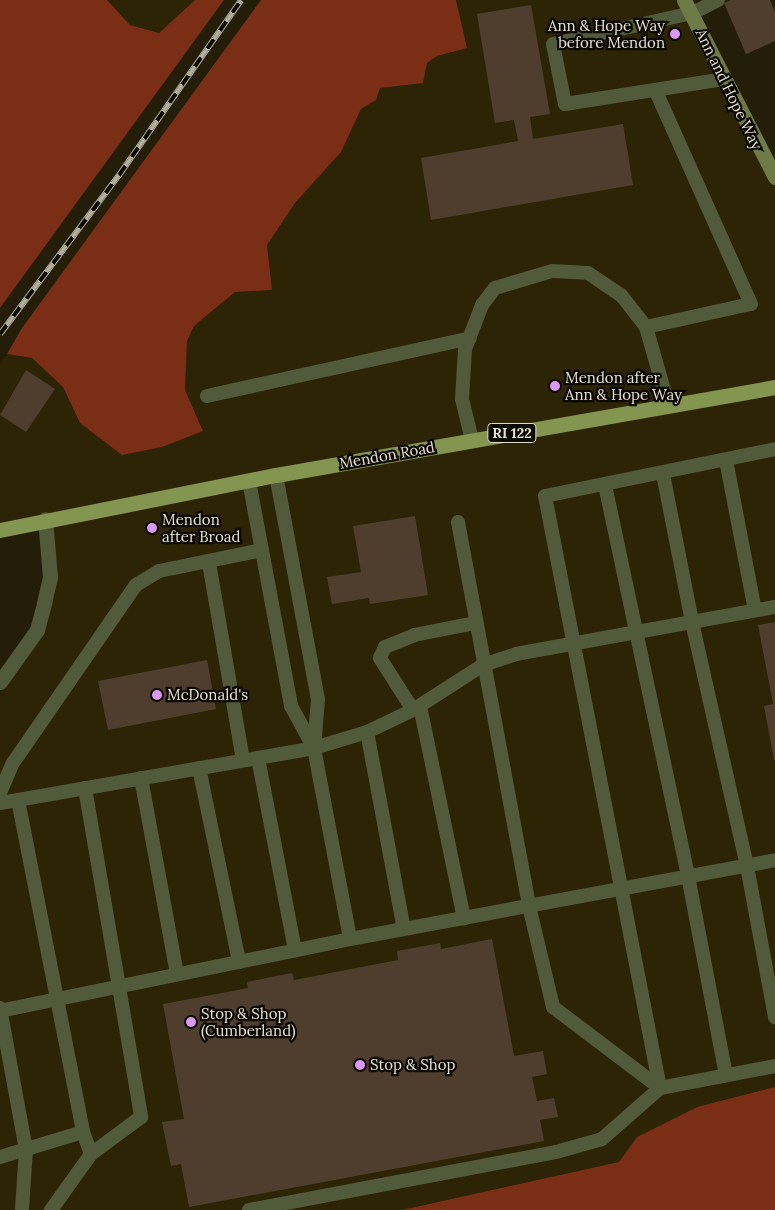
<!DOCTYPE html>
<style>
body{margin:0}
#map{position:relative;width:775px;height:1210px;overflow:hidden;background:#241e08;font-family:Lora,serif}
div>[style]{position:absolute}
.built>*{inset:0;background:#2d2406}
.forest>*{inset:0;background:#7a2e15}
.building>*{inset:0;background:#4f3e2d}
.lane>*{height:14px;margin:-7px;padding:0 7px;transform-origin:7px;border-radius:7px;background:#515a3a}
.street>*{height:15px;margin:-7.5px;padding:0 7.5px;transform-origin:7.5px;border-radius:7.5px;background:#515a3a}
.secondary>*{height:15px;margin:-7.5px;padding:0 7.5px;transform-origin:7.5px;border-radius:7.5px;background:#6e7b47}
.primary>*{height:15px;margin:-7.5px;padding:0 7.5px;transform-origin:7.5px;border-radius:7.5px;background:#849550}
.rail>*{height:5.5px;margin-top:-2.75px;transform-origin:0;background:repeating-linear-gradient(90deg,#0b0802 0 11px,#b2ae9e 0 22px);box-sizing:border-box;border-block:1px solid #b2ae9e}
.dots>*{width:14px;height:14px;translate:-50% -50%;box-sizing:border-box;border:2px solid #0b0802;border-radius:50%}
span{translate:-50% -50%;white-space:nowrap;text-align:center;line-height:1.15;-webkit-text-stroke:4.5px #0b0802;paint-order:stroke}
.shield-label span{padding:1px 4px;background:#0b0802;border:1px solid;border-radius:4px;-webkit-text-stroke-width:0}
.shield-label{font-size:14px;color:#e5e1d4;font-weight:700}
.poi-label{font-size:15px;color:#e5e1d4}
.right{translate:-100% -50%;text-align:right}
.left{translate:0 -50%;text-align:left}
.street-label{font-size:15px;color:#e5e1d4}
</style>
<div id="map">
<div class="built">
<div style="clip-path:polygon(107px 0,195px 0,159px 33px,130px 25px)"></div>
<div style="clip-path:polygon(456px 0,688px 0,775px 176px,775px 1087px,697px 1107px,637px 1137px,619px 1162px,402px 1210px,0 1210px,0 694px,47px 626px,56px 583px,46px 523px,0 528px,0 364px,7px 354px,32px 358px,63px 387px,80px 423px,203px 430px,185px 390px,187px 340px,194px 326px,235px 292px,272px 290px,267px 245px,295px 203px,341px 152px,361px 109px,376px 100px,380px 88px,423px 83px,427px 63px,437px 56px,467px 48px)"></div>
</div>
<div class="forest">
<div style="clip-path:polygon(0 0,107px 0,130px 25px,159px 33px,195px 0,224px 0,0 308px)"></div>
<div style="clip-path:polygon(261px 0,456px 0,467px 48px,437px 56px,427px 63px,423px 83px,380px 88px,376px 100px,361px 109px,341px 152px,295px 203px,267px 245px,272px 290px,235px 292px,194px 326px,187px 341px,185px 390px,203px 431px,162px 447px,122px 455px,80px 423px,63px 387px,32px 358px,7px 354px,22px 328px)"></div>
<div style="clip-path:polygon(775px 1087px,775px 1210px,402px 1210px,619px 1162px,637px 1137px,697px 1107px)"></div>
</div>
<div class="building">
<div style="clip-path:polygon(731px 0,770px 0,775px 12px,775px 41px,746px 54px,724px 3px)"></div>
<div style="clip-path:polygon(531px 5px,550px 114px,530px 117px,533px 139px,623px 124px,633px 185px,431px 220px,421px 158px,518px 141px,514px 120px,495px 123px,477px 14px)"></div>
<div style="clip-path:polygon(26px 370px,55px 389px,26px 432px,0 415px)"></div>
<div style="clip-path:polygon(415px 516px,428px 595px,370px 604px,369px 598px,332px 604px,327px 577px,361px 572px,353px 526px)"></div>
<div style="clip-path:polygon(775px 622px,775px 760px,774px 760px,764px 706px,773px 704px,758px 625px)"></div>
<div style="clip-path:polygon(207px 660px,216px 709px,108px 730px,98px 681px)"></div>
<div style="clip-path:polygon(492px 939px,514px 1056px,543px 1051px,547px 1074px,532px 1077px,537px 1101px,554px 1098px,558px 1117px,540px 1120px,544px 1141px,189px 1207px,181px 1164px,171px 1166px,162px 1122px,184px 1119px,163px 1004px,248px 988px,247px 982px,292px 973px,294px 980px,398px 960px,397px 951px,440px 943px,441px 949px)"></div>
</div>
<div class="lane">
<div style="left:718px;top:0;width:29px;rotate:153deg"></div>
<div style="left:692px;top:13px;width:142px;rotate:167.4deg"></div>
<div style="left:553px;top:44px;width:61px;rotate:78.7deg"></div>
<div style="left:565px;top:104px;width:162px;rotate:-8.9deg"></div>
<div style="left:646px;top:327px;width:107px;rotate:-12.4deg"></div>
<div style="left:751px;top:304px;width:232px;rotate:-114.1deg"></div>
<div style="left:207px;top:396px;width:269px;rotate:-12.4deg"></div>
<div style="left:472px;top:440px;width:42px;rotate:-103.7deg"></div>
<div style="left:462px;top:399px;width:50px;rotate:-86.6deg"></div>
<div style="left:465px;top:349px;width:47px;rotate:-68.9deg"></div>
<div style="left:482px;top:305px;width:21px;rotate:-53deg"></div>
<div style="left:495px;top:288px;width:59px;rotate:-16.6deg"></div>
<div style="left:552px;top:271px;width:36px;rotate:3deg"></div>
<div style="left:588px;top:273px;width:40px;rotate:34deg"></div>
<div style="left:621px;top:295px;width:41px;rotate:52deg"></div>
<div style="left:646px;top:327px;width:80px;rotate:74.1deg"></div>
<div style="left:726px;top:460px;width:153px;rotate:79.1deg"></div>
<div style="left:663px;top:474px;width:151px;rotate:78.9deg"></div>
<div style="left:692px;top:622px;width:250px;rotate:77.3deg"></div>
<div style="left:747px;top:866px;width:154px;rotate:79.5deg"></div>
<div style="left:276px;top:475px;width:228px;rotate:79.4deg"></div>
<div style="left:318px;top:699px;width:49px;rotate:94.7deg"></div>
<div style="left:314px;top:748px;width:194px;rotate:79.3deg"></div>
<div style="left:249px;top:481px;width:229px;rotate:79.4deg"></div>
<div style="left:291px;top:706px;width:48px;rotate:61.3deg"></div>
<div style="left:605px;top:485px;width:400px;rotate:78deg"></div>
<div style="left:688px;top:876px;width:203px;rotate:79.2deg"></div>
<div style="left:458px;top:522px;width:391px;rotate:79.5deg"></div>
<div style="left:529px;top:906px;width:104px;rotate:76.6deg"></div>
<div style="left:553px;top:1007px;width:134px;rotate:37.1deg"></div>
<div style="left:209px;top:563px;width:200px;rotate:80.2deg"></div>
<div style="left:420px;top:706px;width:217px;rotate:78.3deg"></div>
<div style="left:413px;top:710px;width:62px;rotate:-122.4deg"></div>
<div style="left:380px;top:658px;width:12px;rotate:-66deg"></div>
<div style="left:385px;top:647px;width:31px;rotate:-22deg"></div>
<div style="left:414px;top:635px;width:63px;rotate:-11deg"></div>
<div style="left:367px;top:732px;width:200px;rotate:79.4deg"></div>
<div style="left:258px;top:758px;width:196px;rotate:79.1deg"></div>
<div style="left:199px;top:768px;width:198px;rotate:78.3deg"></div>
<div style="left:141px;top:778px;width:199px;rotate:79.6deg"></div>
<div style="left:85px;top:788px;width:334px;rotate:80.3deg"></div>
<div style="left:141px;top:1117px;width:62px;rotate:143.5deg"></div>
<div style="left:0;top:793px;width:33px;rotate:-67deg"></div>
<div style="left:13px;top:763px;width:216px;rotate:-55.4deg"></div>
<div style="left:136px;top:585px;width:27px;rotate:-31deg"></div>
<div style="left:159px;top:571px;width:105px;rotate:-11.5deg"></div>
<div style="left:18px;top:800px;width:338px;rotate:78.9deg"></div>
<div style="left:83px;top:1132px;width:23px;rotate:70deg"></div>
<div style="left:91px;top:1154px;width:69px;rotate:125.5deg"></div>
<div style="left:0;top:803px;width:319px;rotate:-9.9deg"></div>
<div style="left:314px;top:748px;width:55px;rotate:-16.8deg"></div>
<div style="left:367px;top:732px;width:51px;rotate:-25.6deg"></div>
<div style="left:413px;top:710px;width:83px;rotate:-32.7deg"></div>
<div style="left:483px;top:665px;width:35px;rotate:-18deg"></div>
<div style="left:516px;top:654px;width:263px;rotate:-10.3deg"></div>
<div style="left:0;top:1008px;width:143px;rotate:79.6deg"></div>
<div style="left:26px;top:1149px;width:61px;rotate:93.8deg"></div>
<div style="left:0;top:1011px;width:357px;rotate:-11.6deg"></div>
<div style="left:350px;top:939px;width:432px;rotate:-10.5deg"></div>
<div style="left:660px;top:1088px;width:603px;rotate:-100.99deg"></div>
<div style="left:545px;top:496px;width:235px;rotate:-11.5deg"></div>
<div style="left:0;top:1157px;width:87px;rotate:-16.8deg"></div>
<div style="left:249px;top:1210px;width:312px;rotate:-10.7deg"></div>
<div style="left:556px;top:1152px;width:48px;rotate:-15.8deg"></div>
<div style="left:602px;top:1139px;width:77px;rotate:-41.3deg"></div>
<div style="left:660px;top:1088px;width:117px;rotate:-10.8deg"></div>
</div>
<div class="street">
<div style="left:0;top:682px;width:64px;rotate:-54.6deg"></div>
<div style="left:37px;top:630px;width:28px;rotate:-75deg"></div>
<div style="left:44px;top:603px;width:27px;rotate:-77deg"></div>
<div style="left:50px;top:577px;width:58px;rotate:-94.9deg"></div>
</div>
<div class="secondary">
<div style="left:684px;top:0;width:199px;rotate:62.8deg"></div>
</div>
<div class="primary">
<div style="left:0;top:530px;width:281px;rotate:-11.3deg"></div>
<div style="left:276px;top:475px;width:507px;rotate:-10deg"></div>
</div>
<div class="rail">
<div style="left:0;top:334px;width:199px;rotate:-53.2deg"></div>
<div style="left:119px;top:175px;width:213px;rotate:-55.1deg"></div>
</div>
<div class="dots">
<div style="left:675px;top:34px;background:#db99f6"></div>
<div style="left:555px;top:386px;background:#db99f6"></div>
<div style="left:152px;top:528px;background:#db99f6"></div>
<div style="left:157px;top:695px;background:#db99f6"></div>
<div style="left:191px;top:1022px;background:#db99f6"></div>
<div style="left:360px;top:1065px;background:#db99f6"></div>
</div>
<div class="shield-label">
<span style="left:512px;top:433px">RI 122</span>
</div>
<div class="poi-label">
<span class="right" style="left:665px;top:34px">Ann &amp; Hope Way<br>before Mendon</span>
<span class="left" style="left:565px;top:386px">Mendon after<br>Ann &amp; Hope Way</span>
<span class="left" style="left:162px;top:528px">Mendon<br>after Broad</span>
<span class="left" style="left:167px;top:695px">McDonald's</span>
<span class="left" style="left:201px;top:1022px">Stop &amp; Shop<br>(Cumberland)</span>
<span class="left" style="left:370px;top:1065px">Stop &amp; Shop</span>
</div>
<div class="street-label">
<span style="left:729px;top:89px;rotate:64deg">Ann and Hope Way</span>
<span style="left:387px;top:455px;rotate:-10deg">Mendon Road</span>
</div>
</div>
